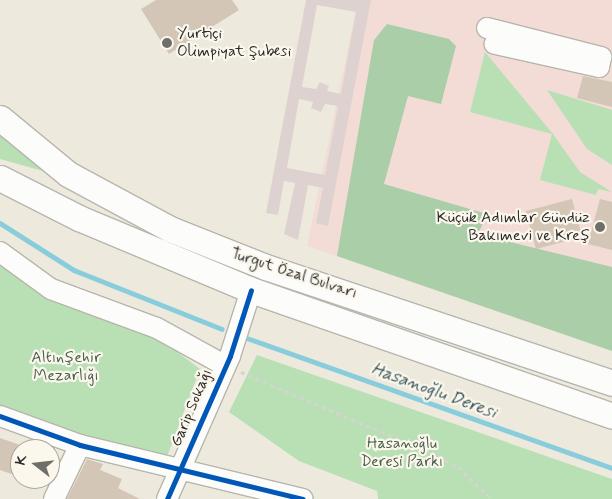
<!DOCTYPE html>
<meta charset="utf-8">
<style>
body{margin:0}
#map{position:relative;width:612px;height:499px;overflow:hidden;background:#edeadd;font-family:Mynerve,sans-serif}
div>[style]{position:absolute}
.built>*{inset:0;background:#f2dcd5}
.industrial>*{inset:0;background:#ded2d0}
.green>*{inset:0;background:#b8e0b4}
.forest>*{inset:0;background:#a9cea8}
.stream>*{height:4.5px;margin:-2.25px;padding:0 2.25px;transform-origin:2.25px;border-radius:2.25px;background:#89cddd}
.building>*{inset:0;background:#d3c6b6}
.path>*{height:2.5px;margin-top:-1.25px;transform-origin:0;background:repeating-linear-gradient(90deg,#d4d4d1 0 4px,transparent 0 8px)}
.roads{filter:drop-shadow(1px 0 #b7b5ad) drop-shadow(-1px 0 #b7b5ad) drop-shadow(0 1px #b7b5ad) drop-shadow(0 -1px #b7b5ad)}
.minor>*{height:20px;margin:-10px;padding:0 10px;transform-origin:10px;border-radius:10px;background:#fcfcfa}
.major>*{height:25px;margin:-12.5px;padding:0 12.5px;transform-origin:12.5px;border-radius:12.5px;background:#fcfcfa}
.cycleway>*{height:5px;margin:-2.5px;padding:0 2.5px;transform-origin:2.5px;border-radius:2.5px;background:#0057b8}
.dots>*{width:14px;height:14px;translate:-50% -50%;box-sizing:border-box;border:2px solid #fbf7ec;border-radius:50%}
span{translate:-50% -50%;white-space:nowrap;text-align:center;line-height:1.15;-webkit-text-stroke:4.5px #fbf7ec;paint-order:stroke}
.poi-label{font-size:16px;color:#2b2b2b}
.left{translate:0 -50%;text-align:left}
.right{translate:-100% -50%;text-align:right}
.street-label{font-size:16px;color:#2b2b2b}
.park-label{font-size:16px;color:#485f4a}
.water-label{font-size:18px;color:#3a5860;font-style:italic}
.north{position:absolute;left:10px;top:439px;width:50px;height:50px;box-sizing:border-box;background:#fbf7ec;border:1px solid #a8a59f;border-radius:50%;rotate:286deg;font-size:14px;font-weight:700;line-height:20px;text-align:center;color:#2b2b2b}
.north::after{content:'';display:block;margin:auto;width:18px;height:22px;background:#6f6e69;clip-path:polygon(50% 0,100% 100%,50% 72%,0 100%)}
</style>
<div id="map">
<div class="built">
<div style="clip-path:polygon(358px 0,612px 0,612px 351px,307px 246px)"></div>
</div>
<div class="industrial">
<div style="clip-path:polygon(evenodd,306px 0,371px 0,328px 226px,316px 223px,323px 188px,308px 185px,298px 240px,284px 234px,295px 183px,284px 181px,278px 215px,266px 213px,306px 0,317px 5px,356px 12px,341px 94px,327px 91px,329px 86px,320px 82px,316px 89px,302px 87px,317px 5px,306px 0,299px 99px,313px 102px,311px 108px,321px 112px,325px 104px,338px 106px,325px 175px,287px 168px,299px 99px)"></div>
</div>
<div class="green">
<div style="clip-path:polygon(485px 52px,553px 134px,580px 172px,612px 192px,598px 189px,596px 195px,540px 180px,552px 134px,470px 112px)"></div>
<div style="clip-path:polygon(547px 90px,612px 110px,612px 165px,587px 149px)"></div>
<div style="clip-path:polygon(0 132px,50px 173px,0 159px)"></div>
<div style="clip-path:polygon(0 258px,149px 331px,200px 369px,168px 454px,162px 457px,0 411px)"></div>
<div style="clip-path:polygon(257px 355px,612px 479px,612px 499px,378px 499px,377px 491px,299px 461px,229px 412px)"></div>
</div>
<div class="forest">
<div style="clip-path:polygon(387px 24px,449px 39px,456px 46px,441px 104px,408px 96px,384px 184px,487px 214px,478px 234px,612px 267px,612px 351px,337px 256px,374px 40px)"></div>
</div>
<div class="stream">
<div style="left:0;top:223px;width:88px;rotate:32.4deg"></div>
<div style="left:74px;top:270px;width:159px;rotate:21.7deg"></div>
<div style="left:247px;top:338px;width:387px;rotate:19.6deg"></div>
</div>
<div class="building">
<div style="clip-path:polygon(156px 0,232px 0,239px 10px,169px 54px,141px 9px)"></div>
<div style="clip-path:polygon(583px 76px,612px 82px,612px 107px,577px 98px)"></div>
<div style="clip-path:polygon(572px 199px,582px 237px,536px 249px,526px 211px)"></div>
<div style="clip-path:polygon(600px 199px,612px 202px,612px 250px,588px 244px)"></div>
<div style="clip-path:polygon(0 438px,20px 445px,20px 477px,0 470px)"></div>
<div style="clip-path:polygon(50px 455px,60px 458px,51px 478px,50px 478px)"></div>
<div style="clip-path:polygon(87px 459px,103px 464px,100px 470px,122px 479px,118px 488px,140px 499px,67px 499px)"></div>
</div>
<div class="path">
<div style="left:241px;top:372px;width:214px;rotate:23.1deg"></div>
<div style="left:438px;top:456px;width:23px;rotate:29deg"></div>
<div style="left:458px;top:467px;width:47px;rotate:43.3deg"></div>
</div>
<div class="roads">
<div class="minor">
<div style="left:487px;top:28px;width:118px;rotate:14.3deg"></div>
<div style="left:601px;top:57px;width:10px;rotate:101deg"></div>
<div style="left:599px;top:67px;width:107px;rotate:-167.5deg"></div>
<div style="left:0;top:252px;width:63px;rotate:36deg"></div>
<div style="left:51px;top:289px;width:113px;rotate:20.2deg"></div>
<div style="left:157px;top:328px;width:77px;rotate:28.9deg"></div>
<div style="left:0;top:416px;width:85px;rotate:19.9deg"></div>
<div style="left:80px;top:445px;width:229px;rotate:13.6deg"></div>
<div style="left:54px;top:499px;width:60px;rotate:-64.3deg"></div>
<div style="left:167px;top:499px;width:156px;rotate:-66.2deg"></div>
<div style="left:230px;top:356px;width:69px;rotate:-72.3deg"></div>
</div>
<div class="major">
<div style="left:0;top:118px;width:88px;rotate:39.5deg"></div>
<div style="left:68px;top:174px;width:116px;rotate:28.3deg"></div>
<div style="left:170px;top:229px;width:103px;rotate:21.6deg"></div>
<div style="left:266px;top:267px;width:365px;rotate:18.5deg"></div>
<div style="left:0;top:178px;width:89px;rotate:26.9deg"></div>
<div style="left:79px;top:218px;width:186px;rotate:22.7deg"></div>
<div style="left:251px;top:290px;width:382px;rotate:19.2deg"></div>
</div>
</div>
<div class="cycleway">
<div style="left:0;top:416px;width:85px;rotate:19.9deg"></div>
<div style="left:80px;top:445px;width:229px;rotate:13.6deg"></div>
<div style="left:167px;top:499px;width:156px;rotate:-66.2deg"></div>
<div style="left:230px;top:356px;width:69px;rotate:-72.3deg"></div>
</div>
<div class="dots">
<div style="left:167px;top:43px;background:#6f6e69"></div>
<div style="left:600px;top:227px;background:#6f6e69"></div>
</div>
<div class="poi-label">
<span class="left" style="left:177px;top:43px">Yurtiçi<br>Olimpiyat Şubesi</span>
<span class="right" style="left:590px;top:227px">Küçük Adımlar Gündüz<br>Bakımevi ve Kreş</span>
</div>
<div class="street-label">
<span style="left:294px;top:274px;rotate:18deg">Turgut Özal Bulvarı</span>
<span style="left:192px;top:408px;rotate:-67deg">Garip Sokağı</span>
</div>
<div class="park-label">
<span style="left:66px;top:367px">Altınşehir<br>Mezarlığı</span>
<span style="left:402px;top:453px">Hasanoğlu<br>Deresi Parkı</span>
</div>
<div class="water-label">
<span style="left:434px;top:391px;rotate:20deg">Hasanoğlu Deresi</span>
</div>
<div class="north">K</div>
</div>
